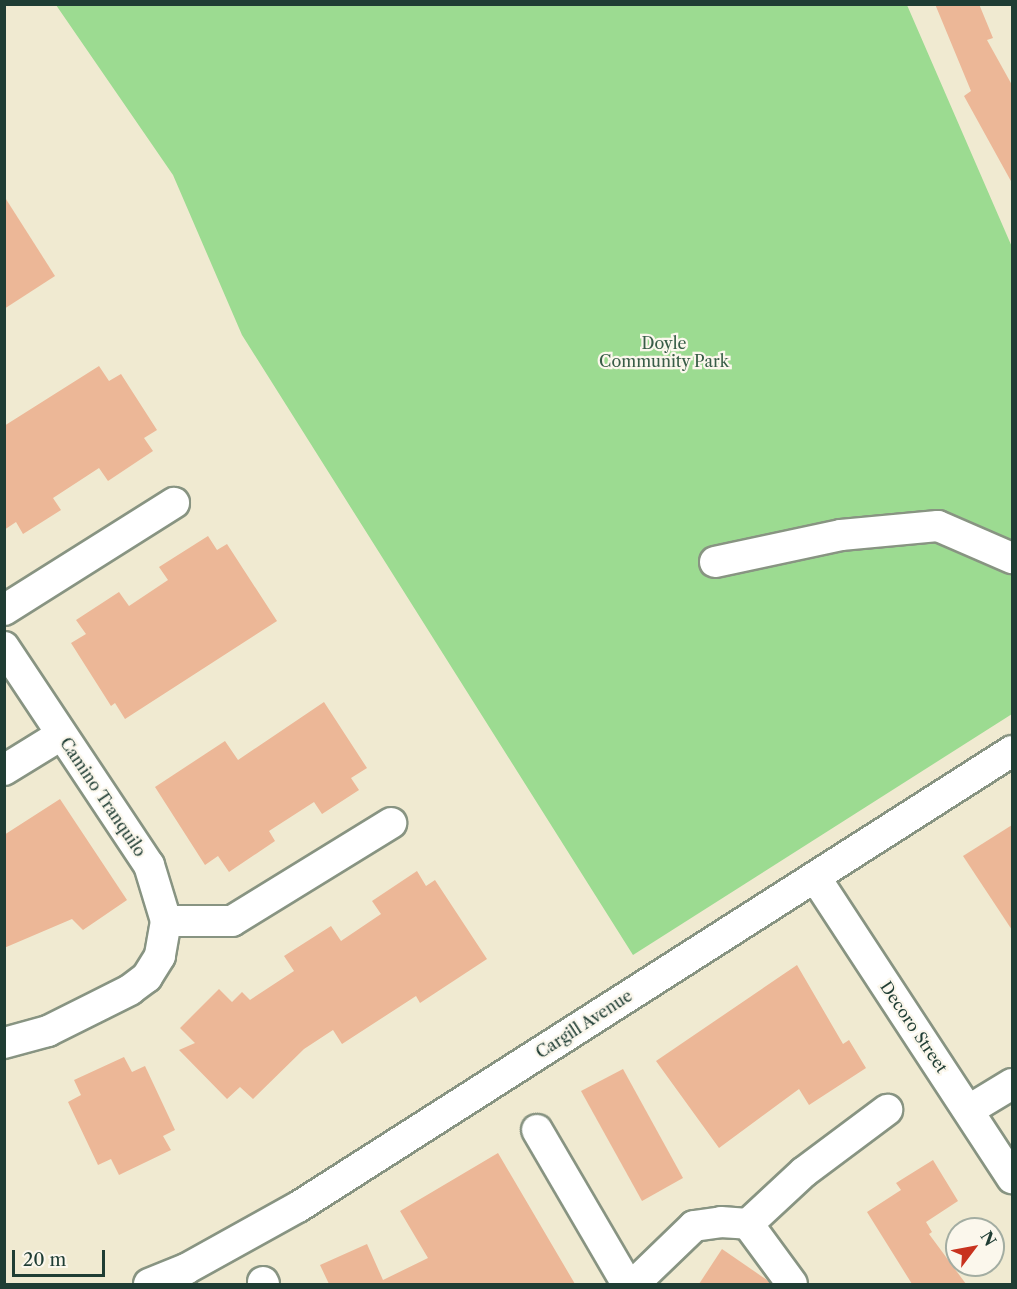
<!DOCTYPE html>
<style>
body{margin:0}
#map{position:relative;width:1017px;height:1289px;overflow:hidden;background:#f0ead1;font-family:"Libre Caslon Text",serif}
div>[style]{position:absolute}
.green>*{inset:0;background:#9cdb91}
.building>*{inset:0;background:#ecb797}
.roads{filter:drop-shadow(2px 0 #889482) drop-shadow(-2px 0 #889482) drop-shadow(0 2px #889482) drop-shadow(0 -2px #889482)}
.minor>*{height:30px;margin:-15px;padding:0 15px;transform-origin:15px;border-radius:15px;background:#fff}
span{translate:-50% -50%;white-space:nowrap;text-align:center;line-height:1.15;-webkit-text-stroke:4.5px #fbf7ec;paint-order:stroke}
.park-label{font-size:16px;color:#385d47}
.street-label{font-size:16px;color:#1f3d34}
.frame{position:absolute;inset:0;border:6px solid #1f3d34;pointer-events:none}
.north{position:absolute;left:945px;top:1217px;width:60px;height:60px;box-sizing:border-box;background:#fbf7ec;border:2px solid #a3ada2;border-radius:50%;rotate:58deg;font-size:16px;font-weight:700;line-height:24px;text-align:center;color:#1f3d34}
.north::after{content:'';display:block;margin:auto;width:21px;height:27px;background:#c8321e;clip-path:polygon(50% 0,100% 100%,50% 72%,0 100%)}
.scale{position:absolute;left:12px;top:1250px;width:93px;height:27px;box-sizing:border-box;border:3px solid #1f3d34;border-top:0;padding-left:8px;font-size:18px;line-height:21px;white-space:nowrap;color:#1f3d34;-webkit-text-stroke:4px #fbf7ec;paint-order:stroke}
</style>
<div id="map">
<div class="green">
<div style="clip-path:polygon(56px 5px,907px 5px,1012px 247px,1012px 714px,633px 955px,242px 335px,173px 175px)"></div>
</div>
<div class="building">
<div style="clip-path:polygon(935px 4px,979px 4px,993px 38px,987px 40px,1012px 85px,1012px 183px,964px 96px,971px 91px)"></div>
<div style="clip-path:polygon(4px 196px,55px 276px,4px 309px)"></div>
<div style="clip-path:polygon(99px 366px,109px 381px,121px 374px,157px 430px,144px 438px,153px 451px,108px 481px,99px 468px,53px 498px,61px 510px,23px 534px,16px 522px,4px 530px,4px 426px)"></div>
<div style="clip-path:polygon(208px 536px,217px 550px,227px 544px,277px 621px,125px 719px,115px 703px,111px 706px,71px 643px,86px 634px,76px 620px,119px 592px,129px 606px,168px 580px,159px 567px)"></div>
<div style="clip-path:polygon(324px 702px,367px 768px,351px 778px,359px 790px,322px 814px,314px 802px,269px 831px,275px 841px,229px 872px,218px 856px,205px 865px,155px 787px,225px 741px,238px 760px)"></div>
<div style="clip-path:polygon(60px 799px,127px 900px,83px 930px,72px 919px,4px 948px,4px 835px)"></div>
<div style="clip-path:polygon(1012px 825px,1012px 930px,963px 856px)"></div>
<div style="clip-path:polygon(417px 871px,426px 886px,435px 880px,487px 959px,420px 1003px,416px 996px,342px 1044px,333px 1030px,304px 1049px,253px 1099px,240px 1087px,227px 1099px,179px 1050px,195px 1043px,180px 1028px,219px 989px,232px 1002px,242px 992px,250px 1000px,294px 971px,284px 956px,331px 926px,341px 941px,381px 914px,372px 901px)"></div>
<div style="clip-path:polygon(797px 965px,843px 1044px,849px 1040px,866px 1068px,809px 1105px,799px 1089px,719px 1148px,656px 1061px)"></div>
<div style="clip-path:polygon(124px 1057px,132px 1072px,145px 1066px,175px 1130px,163px 1136px,171px 1150px,119px 1175px,111px 1159px,98px 1165px,68px 1102px,81px 1095px,74px 1080px)"></div>
<div style="clip-path:polygon(623px 1069px,683px 1178px,642px 1201px,581px 1091px)"></div>
<div style="clip-path:polygon(498px 1153px,575px 1284px,329px 1284px,320px 1265px,367px 1244px,383px 1280px,428px 1258px,400px 1211px)"></div>
<div style="clip-path:polygon(933px 1160px,958px 1201px,926px 1222px,932px 1232px,929px 1234px,966px 1284px,912px 1284px,867px 1212px,901px 1190px,896px 1183px)"></div>
<div style="clip-path:polygon(722px 1249px,767px 1280px,771px 1284px,699px 1284px)"></div>
</div>
<div class="roads">
<div class="minor">
<div style="left:715px;top:562px;width:129px;rotate:-12.1deg"></div>
<div style="left:841px;top:535px;width:97px;rotate:-5.3deg"></div>
<div style="left:938px;top:526px;width:81px;rotate:23.4deg"></div>
<div style="left:4px;top:610px;width:201px;rotate:-32.2deg"></div>
<div style="left:4px;top:647px;width:262px;rotate:56.4deg"></div>
<div style="left:149px;top:865px;width:59px;rotate:73.1deg"></div>
<div style="left:166px;top:921px;width:36px;rotate:100deg"></div>
<div style="left:160px;top:956px;width:25px;rotate:122deg"></div>
<div style="left:147px;top:977px;width:21px;rotate:143deg"></div>
<div style="left:130px;top:990px;width:92px;rotate:153.4deg"></div>
<div style="left:48px;top:1031px;width:46px;rotate:164.7deg"></div>
<div style="left:4px;top:770px;width:67px;rotate:-31.6deg"></div>
<div style="left:815px;top:877px;width:360px;rotate:56.8deg"></div>
<div style="left:166px;top:921px;width:66px"></div>
<div style="left:232px;top:921px;width:187px;rotate:-31.6deg"></div>
<div style="left:969px;top:1110px;width:50px;rotate:-31.2deg"></div>
<div style="left:537px;top:1130px;width:178px;rotate:59.7deg"></div>
<div style="left:748px;top:1224px;width:76px;rotate:-42.9deg"></div>
<div style="left:804px;top:1172px;width:104px;rotate:-36.8deg"></div>
<div style="left:263px;top:1282px;width:2px;rotate:63deg"></div>
<div style="left:149px;top:1284px;width:40px;rotate:-22deg"></div>
<div style="left:186px;top:1269px;width:128px;rotate:-29deg"></div>
<div style="left:298px;top:1207px;width:847px;rotate:-32.56deg"></div>
<div style="left:634px;top:1284px;width:83px;rotate:-44deg"></div>
<div style="left:694px;top:1226px;width:27px;rotate:-8deg"></div>
<div style="left:721px;top:1222px;width:27px;rotate:4deg"></div>
<div style="left:748px;top:1224px;width:74px;rotate:53.7deg"></div>
</div>
</div>
<div class="park-label">
<span style="left:664px;top:352px">Doyle<br>Community Park</span>
</div>
<div class="street-label">
<span style="left:103px;top:797px;rotate:56deg">Camino Tranquilo</span>
<span style="left:584px;top:1024px;rotate:-33deg">Cargill Avenue</span>
<span style="left:914px;top:1027px;rotate:56deg">Decoro Street</span>
</div>
<div class="frame"></div>
<div class="north">N</div>
<div class="scale">20 m</div>
</div>
